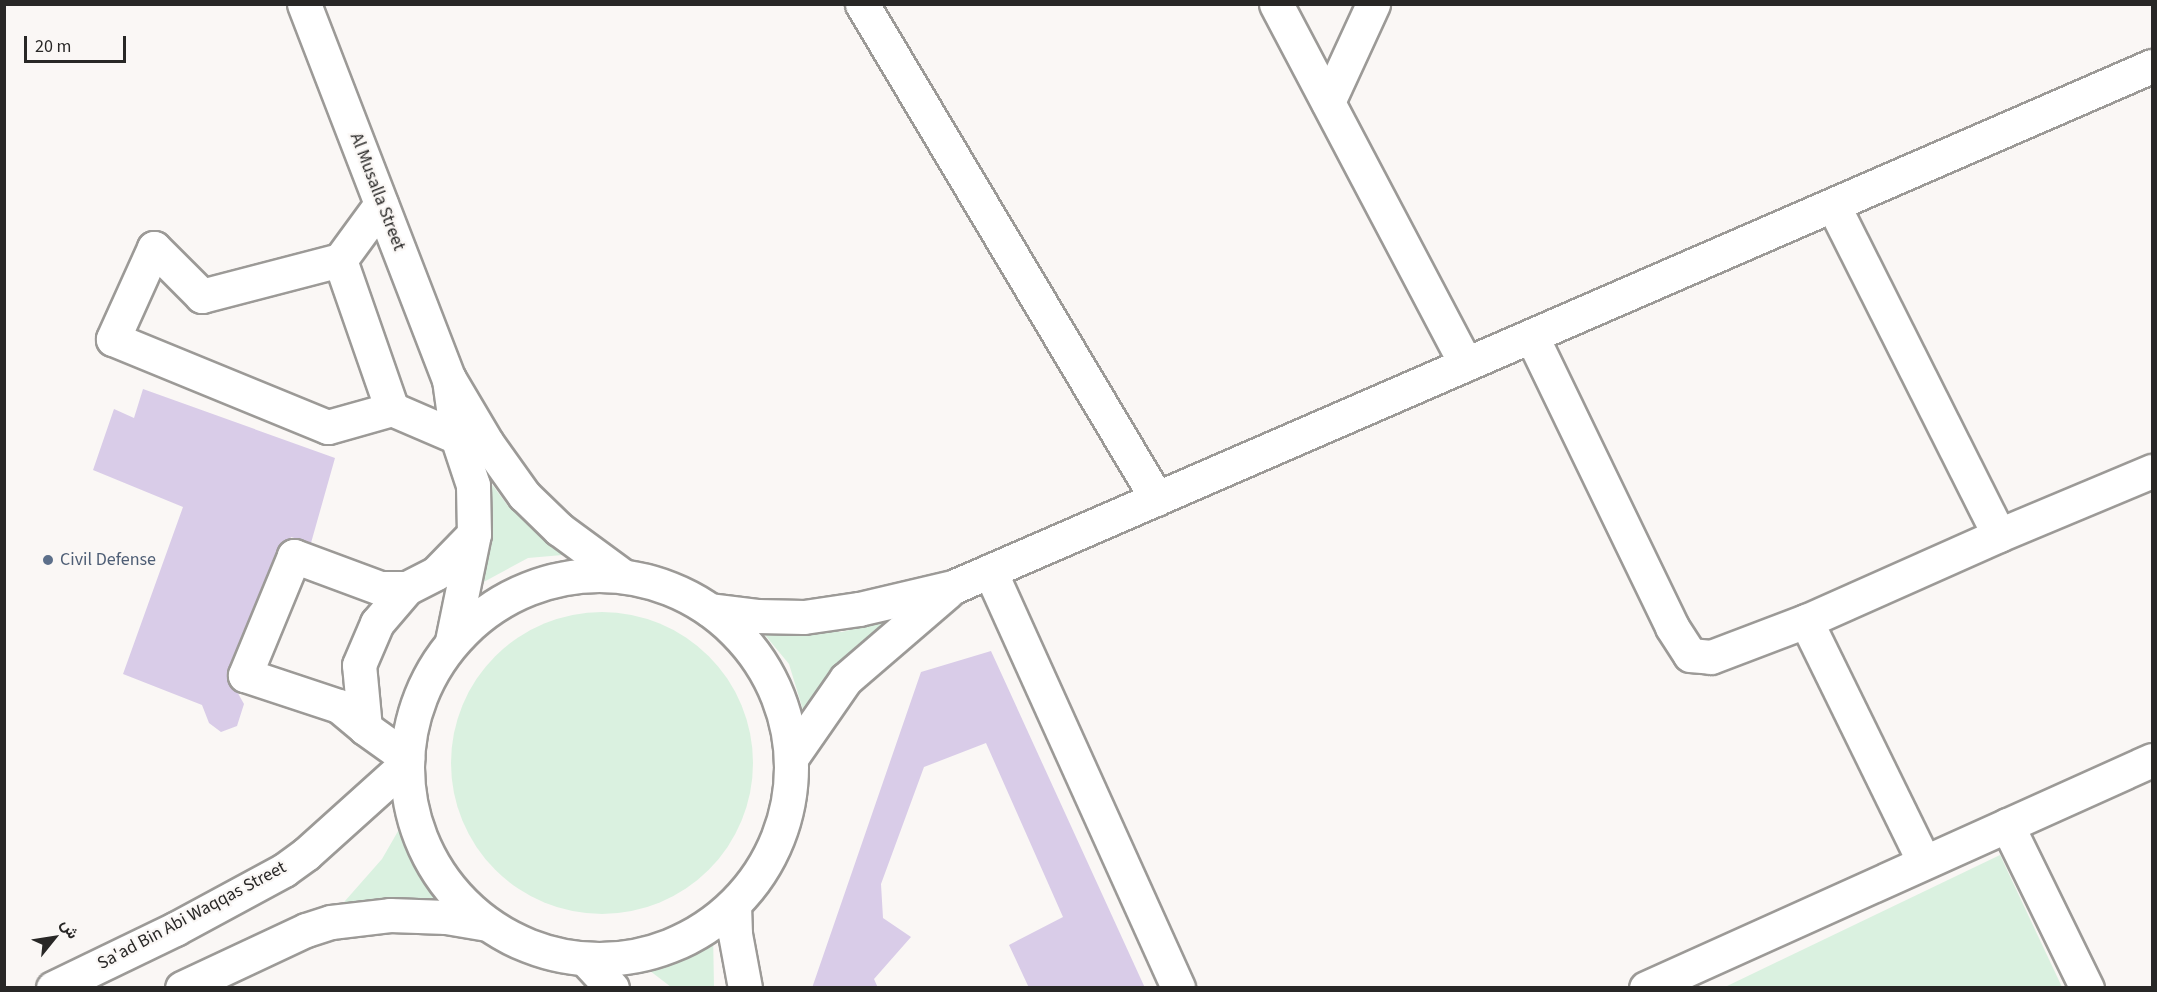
<!DOCTYPE html>
<meta charset="utf-8">
<style>
body{margin:0}
#map{position:relative;width:2157px;height:992px;overflow:hidden;background:#faf7f5;font-family:"Source Sans 3",Vazirmatn,sans-serif}
div>[style]{position:absolute}
.green>*{inset:0;background:#daf1e0}
.round{border-radius:50%}
.building>*{inset:0;background:#d9cce8}
.roads{filter:drop-shadow(2px 0 #9c9a97) drop-shadow(-2px 0 #9c9a97) drop-shadow(0 2px #9c9a97) drop-shadow(0 -2px #9c9a97)}
.minor>*{height:33px;margin:-16.5px;padding:0 16.5px;transform-origin:16.5px;border-radius:16.5px;background:#fff}
.minor>.ring{margin:-16.5px;padding:0;box-sizing:content-box;background:none;border:33px solid #fff;border-radius:50%}
.dots>*{width:16px;height:16px;translate:-50% -50%;box-sizing:border-box;border:3px solid #faf7f5;border-radius:50%}
span{translate:-50% -50%;white-space:nowrap;text-align:center;line-height:1.15;-webkit-text-stroke:4.5px #faf7f5;paint-order:stroke}
.street-label{font-size:18px;color:#282726}
.service-label{font-size:18px;color:#4e5e75}
.left{translate:0 -50%;text-align:left}
.frame{position:absolute;inset:0;border:6px solid #282726;pointer-events:none}
.north{position:absolute;left:24px;top:908px;width:60px;height:60px;-webkit-text-stroke:4px #faf7f5;paint-order:stroke;rotate:60deg;font-size:16px;font-weight:700;line-height:24px;text-align:center;color:#282726}
.north::after{content:'';display:block;margin:auto;width:21px;height:27px;background:#282726;clip-path:polygon(50% 0,100% 100%,50% 72%,0 100%)}
.scale{position:absolute;left:24px;top:36px;width:102px;height:27px;box-sizing:border-box;border:3px solid #282726;border-top:0;padding-left:8px;font-size:18px;line-height:21px;white-space:nowrap;color:#282726;-webkit-text-stroke:4px #faf7f5;paint-order:stroke}
</style>
<div id="map">
<div class="green">
<div style="clip-path:polygon(482px 471px,508px 506px,537px 532px,574px 554px,528px 558px,480px 584px,490px 548px,490px 513px)"></div>
<div class="round" style="left:451px;top:612px;width:302px;height:302px"></div>
<div style="clip-path:polygon(888px 620px,855px 647px,834px 672px,806px 720px,789px 664px,755px 623px,842px 632px)"></div>
<div style="clip-path:polygon(405px 819px,419px 864px,448px 900px,398px 903px,330px 918px,382px 859px)"></div>
<div style="clip-path:polygon(2000px 855px,2062px 987px,1725px 987px)"></div>
<div style="clip-path:polygon(713px 932px,714px 987px,671px 987px,641px 964px,685px 956px)"></div>
</div>
<div class="building">
<div style="clip-path:polygon(143px 389px,335px 458px,311px 543px,291px 537px,235px 688px,244px 704px,237px 726px,221px 732px,209px 723px,202px 705px,123px 674px,183px 507px,93px 470px,114px 409px,134px 418px)"></div>
<div style="clip-path:polygon(991px 651px,1145px 988px,1029px 988px,1009px 945px,1063px 917px,986px 743px,924px 767px,881px 884px,883px 918px,911px 937px,874px 979px,878px 988px,812px 988px,921px 672px)"></div>
</div>
<div class="roads">
<div class="minor">
<div style="left:304px;top:4px;width:402px;rotate:68.9deg"></div>
<div style="left:862px;top:4px;width:576px;rotate:59.21deg"></div>
<div style="left:1276px;top:4px;width:407px;rotate:62.2deg"></div>
<div style="left:1328px;top:102px;width:108px;rotate:-65.3deg"></div>
<div style="left:381px;top:204px;width:69px;rotate:126.2deg"></div>
<div style="left:340px;top:260px;width:143px;rotate:165.4deg"></div>
<div style="left:202px;top:296px;width:68px;rotate:-135deg"></div>
<div style="left:154px;top:248px;width:100px;rotate:114.3deg"></div>
<div style="left:113px;top:339px;width:232px;rotate:22.3deg"></div>
<div style="left:328px;top:427px;width:66px;rotate:-15.7deg"></div>
<div style="left:1833px;top:205px;width:369px;rotate:63.3deg"></div>
<div style="left:1999px;top:535px;width:166px;rotate:-22.7deg"></div>
<div style="left:340px;top:260px;width:158px;rotate:70.8deg"></div>
<div style="left:392px;top:409px;width:71px;rotate:23.3deg"></div>
<div style="left:1532px;top:337px;width:322px;rotate:64.2deg"></div>
<div style="left:1672px;top:627px;width:33px;rotate:57deg"></div>
<div style="left:1690px;top:655px;width:21px;rotate:5deg"></div>
<div style="left:1711px;top:657px;width:102px;rotate:-20.8deg"></div>
<div style="left:1806px;top:621px;width:211px;rotate:-24deg"></div>
<div style="left:990px;top:571px;width:457px;rotate:65.7deg"></div>
<div class="ring" style="left:407px;top:575px;width:351px;height:351px"></div>
<div style="left:407px;top:588px;width:27px;rotate:180deg"></div>
<div style="left:380px;top:588px;width:92px;rotate:-159.6deg"></div>
<div style="left:294px;top:556px;width:129px;rotate:112.4deg"></div>
<div style="left:245px;top:675px;width:99px;rotate:18.3deg"></div>
<div style="left:339px;top:706px;width:34px;rotate:40deg"></div>
<div style="left:365px;top:728px;width:52px;rotate:35.5deg"></div>
<div style="left:710px;top:610px;width:47px;rotate:7.3deg"></div>
<div style="left:757px;top:616px;width:47px;rotate:1.2deg"></div>
<div style="left:804px;top:617px;width:56px;rotate:-8.3deg"></div>
<div style="left:859px;top:609px;width:97px;rotate:-13.2deg"></div>
<div style="left:953px;top:587px;width:1307px;rotate:-23.49deg"></div>
<div style="left:1806px;top:621px;width:268px;rotate:63.9deg"></div>
<div style="left:452px;top:641px;width:109px;rotate:-78.4deg"></div>
<div style="left:474px;top:534px;width:49px;rotate:-91.2deg"></div>
<div style="left:473px;top:485px;width:51px;rotate:-108.4deg"></div>
<div style="left:457px;top:437px;width:59px;rotate:-97.9deg"></div>
<div style="left:449px;top:379px;width:74px;rotate:59.3deg"></div>
<div style="left:487px;top:443px;width:64px;rotate:54.6deg"></div>
<div style="left:524px;top:495px;width:49px;rotate:44.2deg"></div>
<div style="left:559px;top:529px;width:79px;rotate:36.3deg"></div>
<div style="left:365px;top:728px;width:63px;rotate:-95.4deg"></div>
<div style="left:359px;top:665px;width:46px;rotate:-66.8deg"></div>
<div style="left:377px;top:623px;width:46px;rotate:-49.4deg"></div>
<div style="left:407px;top:588px;width:33px;rotate:-27deg"></div>
<div style="left:436px;top:573px;width:54px;rotate:-45.7deg"></div>
<div style="left:791px;top:758px;width:96px;rotate:-55.2deg"></div>
<div style="left:846px;top:679px;width:133px;rotate:-40.7deg"></div>
<div style="left:2007px;top:825px;width:182px;rotate:63.9deg"></div>
<div style="left:734px;top:905px;width:29px;rotate:88deg"></div>
<div style="left:735px;top:934px;width:55px;rotate:79.5deg"></div>
<div style="left:586px;top:960px;width:38px;rotate:47deg"></div>
<div style="left:53px;top:988px;width:136px;rotate:-25.8deg"></div>
<div style="left:175px;top:929px;width:124px;rotate:-28.4deg"></div>
<div style="left:284px;top:870px;width:27px;rotate:-36deg"></div>
<div style="left:306px;top:854px;width:135px;rotate:-42deg"></div>
<div style="left:182px;top:988px;width:137px;rotate:-25.1deg"></div>
<div style="left:306px;top:930px;width:26px;rotate:-18deg"></div>
<div style="left:331px;top:922px;width:59px;rotate:-6.8deg"></div>
<div style="left:390px;top:915px;width:56px;rotate:2deg"></div>
<div style="left:446px;top:917px;width:42px;rotate:9.7deg"></div>
<div style="left:1646px;top:988px;width:555px;rotate:-24.26deg"></div>
</div>
</div>
<div class="dots">
<div style="left:48px;top:560px;background:#5c6f8a"></div>
</div>
<div class="street-label">
<span style="left:377px;top:192px;rotate:69deg">Al Musalla Street</span>
<span style="left:192px;top:916px;rotate:-28deg">Sa'ad Bin Abi Waqqas Street</span>
</div>
<div class="service-label">
<span class="left" style="left:60px;top:560px">Civil Defense</span>
</div>
<div class="frame"></div>
<div class="north">ش</div>
<div class="scale">20 m</div>
</div>
